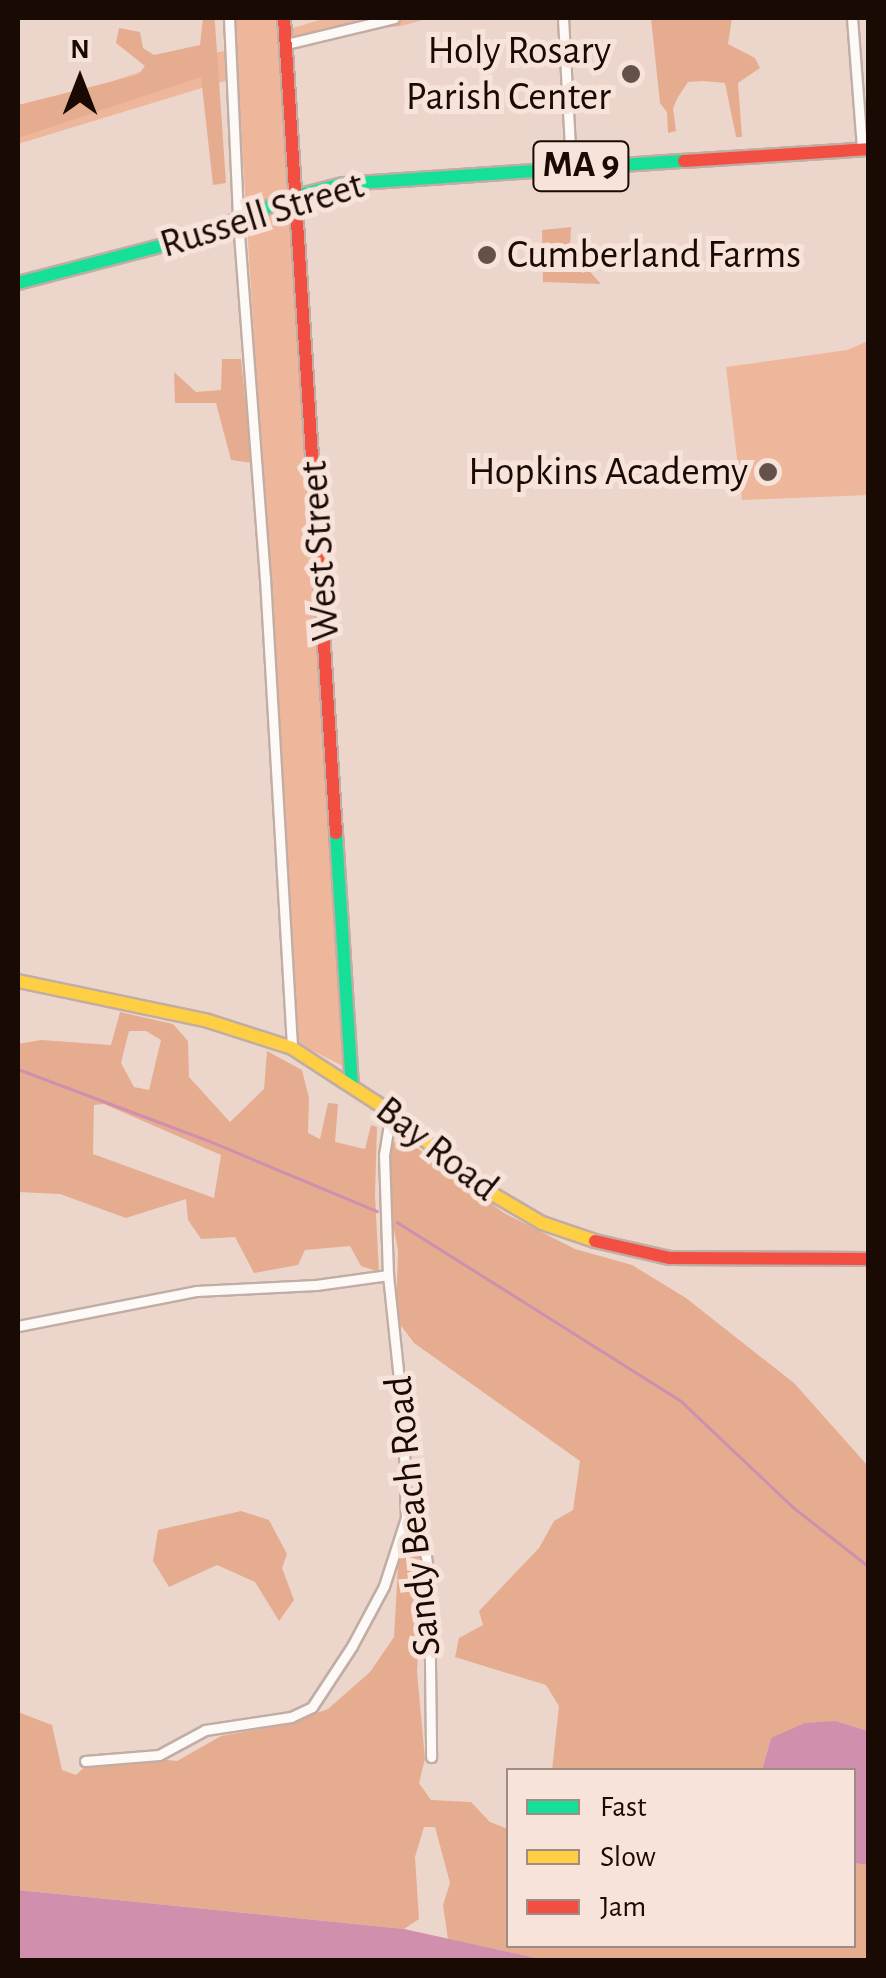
<!DOCTYPE html>
<style>
body{margin:0}
#map{position:relative;width:886px;height:1978px;overflow:hidden;background:#ecd6cb;font-family:"Alegreya Sans",sans-serif}
div>[style]{position:absolute}
.green>*{inset:0;background:#eeb69b}
.forest>*{inset:0;background:#e6ac8f}
.water>*{inset:0;background:#d18fae}
.stream>*{height:2.5px;margin:-1.25px;padding:0 1.25px;transform-origin:1.25px;border-radius:1.25px;background:#d18fae}
.roads{filter:drop-shadow(2px 0 #c1ada4) drop-shadow(-2px 0 #c1ada4) drop-shadow(0 2px #c1ada4) drop-shadow(0 -2px #c1ada4)}
.street>*{height:9px;margin:-4.5px;padding:0 4.5px;transform-origin:4.5px;border-radius:4.5px;background:#fcf9f7}
.fast>*{height:12px;margin:-6px;padding:0 6px;transform-origin:6px;border-radius:6px;background:#16e098}
.slow>*{height:12px;margin:-6px;padding:0 6px;transform-origin:6px;border-radius:6px;background:#ffcf43}
.jam>*{height:12px;margin:-6px;padding:0 6px;transform-origin:6px;border-radius:6px;background:#f24e42}
.dots>*{width:28px;height:28px;translate:-50% -50%;box-sizing:border-box;border:5px solid #f7e3d9;border-radius:50%}
span{translate:-50% -50%;white-space:nowrap;text-align:center;line-height:1.15;-webkit-text-stroke:10px #f7e3d9;paint-order:stroke}
.shield-label span{padding:2px 8px;background:#f7e3d9;border:2px solid;border-radius:8px;-webkit-text-stroke-width:0}
.shield-label{font-size:38px;color:#1a0a04;font-weight:700}
.poi-label{font-size:40px;color:#1a0a04}
.right{translate:-100% -50%;text-align:right}
.left{translate:0 -50%;text-align:left}
.street-label{font-size:40px;color:#1a0a04}
.frame{position:absolute;inset:0;border:20px solid #1a0a04;pointer-events:none}
.legend{position:absolute;left:506px;top:1768px;width:350px;height:180px;box-sizing:border-box;background:#f7e3d9;border:2px solid #9f8c84;margin:0;padding:12px 18px;list-style:none;font-size:30px;color:#1a0a04}
.legend li{display:flex;align-items:center;gap:20px;height:50px}
.legend b{width:50px;border:2px solid #9f8c84}
.north{position:absolute;left:30px;top:30px;width:100px;height:100px;-webkit-text-stroke:8px #f7e3d9;paint-order:stroke;rotate:0deg;font-size:28px;font-weight:700;line-height:40px;text-align:center;color:#1a0a04}
.north::after{content:'';display:block;margin:auto;width:35px;height:45px;background:#1a0a04;clip-path:polygon(50% 0,100% 100%,50% 72%,0 100%)}
</style>
<div id="map">
<div class="green">
<div style="clip-path:polygon(235px 18px,278px 18px,280px 32px,326px 18px,430px 18px,401px 26px,347px 32px,279px 54px,345px 1067px,297px 1043px,238px 77px,18px 144px,18px 112px,183px 58px,237px 49px)"></div>
<div style="clip-path:polygon(868px 341px,868px 495px,742px 500px,726px 367px,847px 350px)"></div>
</div>
<div class="forest">
<div style="clip-path:polygon(203px 18px,214px 18px,215px 23px,226px 183px,213px 185px,201px 77px,18px 138px,18px 105px,138px 75px,145px 66px,116px 43px,119px 28px,140px 32px,143px 48px,154px 55px,200px 45px)"></div>
<div style="clip-path:polygon(651px 18px,732px 18px,728px 44px,755px 58px,760px 68px,738px 83px,742px 137px,736px 137px,725px 83px,703px 81px,688px 82px,678px 97px,673px 108px,676px 131px,668px 133px,667px 112px,660px 103px)"></div>
<div style="clip-path:polygon(571px 227px,570px 249px,601px 284px,543px 282px,542px 230px)"></div>
<div style="clip-path:polygon(222px 359px,241px 359px,252px 463px,231px 460px,216px 403px,175px 403px,174px 372px,196px 392px,221px 390px)"></div>
<div style="clip-path:polygon(evenodd,120px 1012px,173px 1024px,188px 1041px,189px 1077px,230px 1122px,264px 1089px,267px 1051px,302px 1070px,309px 1098px,308px 1133px,320px 1139px,328px 1103px,338px 1104px,335px 1142px,365px 1149px,371px 1125px,377px 1127px,375px 1195px,379px 1272px,361px 1266px,350px 1246px,305px 1250px,298px 1265px,254px 1273px,235px 1237px,201px 1239px,188px 1220px,186px 1199px,126px 1218px,60px 1194px,18px 1192px,18px 1044px,41px 1040px,111px 1045px,120px 1012px,129px 1031px,146px 1031px,161px 1040px,149px 1090px,134px 1087px,121px 1063px,129px 1031px,120px 1012px,104px 1104px,221px 1155px,214px 1198px,93px 1154px,94px 1105px,104px 1104px)"></div>
<div style="clip-path:polygon(404px 1138px,504px 1213px,575px 1249px,632px 1265px,686px 1298px,794px 1383px,868px 1466px,868px 1731px,836px 1721px,771px 1738px,762px 1770px,552px 1770px,559px 1706px,546px 1685px,455px 1657px,459px 1638px,483px 1625px,479px 1611px,539px 1548px,554px 1521px,573px 1510px,580px 1461px,414px 1343px,396px 1319px,398px 1251px,390px 1208px,389px 1145px)"></div>
<div style="clip-path:polygon(241px 1511px,269px 1520px,287px 1554px,282px 1568px,294px 1600px,279px 1621px,255px 1582px,217px 1565px,169px 1587px,153px 1561px,158px 1530px)"></div>
<div style="clip-path:polygon(406px 1540px,419px 1556px,422px 1589px,417px 1672px,425px 1759px,419px 1783px,431px 1800px,471px 1802px,490px 1822px,508px 1829px,508px 1946px,854px 1946px,854px 1863px,868px 1865px,868px 1960px,546px 1960px,448px 1939px,443px 1905px,450px 1883px,435px 1827px,424px 1827px,415px 1857px,419px 1919px,404px 1929px,18px 1890px,18px 1712px,52px 1725px,62px 1770px,76px 1775px,100px 1753px,177px 1761px,221px 1736px,283px 1725px,328px 1709px,370px 1672px,394px 1637px,398px 1566px)"></div>
</div>
<div class="water">
<div style="clip-path:polygon(836px 1721px,868px 1731px,868px 1865px,854px 1863px,854px 1770px,762px 1770px,771px 1738px,805px 1723px)"></div>
<div style="clip-path:polygon(18px 1890px,404px 1929px,546px 1960px,18px 1960px)"></div>
</div>
<div class="stream">
<div style="left:18px;top:1069px;width:202px;rotate:20.6deg"></div>
<div style="left:207px;top:1140px;width:184px;rotate:22.7deg"></div>
<div style="left:397px;top:1222px;width:336px;rotate:32.2deg"></div>
<div style="left:681px;top:1401px;width:154px;rotate:43.4deg"></div>
<div style="left:793px;top:1507px;width:95px;rotate:38.2deg"></div>
</div>
<div class="roads">
<div class="street">
<div style="left:229px;top:18px;width:202px;rotate:87.4deg"></div>
<div style="left:238px;top:220px;width:359px;rotate:85.7deg"></div>
<div style="left:265px;top:578px;width:471px;rotate:86.7deg"></div>
<div style="left:563px;top:18px;width:148px;rotate:86.9deg"></div>
<div style="left:852px;top:18px;width:131px;rotate:85.6deg"></div>
<div style="left:286px;top:44px;width:111px;rotate:-13.5deg"></div>
<div style="left:388px;top:1275px;width:143px;rotate:84deg"></div>
<div style="left:403px;top:1417px;width:101px;rotate:88.3deg"></div>
<div style="left:406px;top:1518px;width:43px;rotate:62.2deg"></div>
<div style="left:426px;top:1556px;width:25px;rotate:83deg"></div>
<div style="left:429px;top:1581px;width:176px;rotate:89.3deg"></div>
<div style="left:18px;top:1326px;width:181px;rotate:-11.1deg"></div>
<div style="left:196px;top:1291px;width:120px;rotate:-2.9deg"></div>
<div style="left:316px;top:1285px;width:73px;rotate:-7.9deg"></div>
<div style="left:388px;top:1275px;width:120px;rotate:-91.9deg"></div>
<div style="left:384px;top:1155px;width:44px;rotate:-80.8deg"></div>
<div style="left:85px;top:1761px;width:74px;rotate:-4.6deg"></div>
<div style="left:159px;top:1755px;width:52px;rotate:-28.5deg"></div>
<div style="left:205px;top:1730px;width:87px;rotate:-8.6deg"></div>
<div style="left:291px;top:1717px;width:23px;rotate:-25deg"></div>
<div style="left:312px;top:1707px;width:73px;rotate:-56.7deg"></div>
<div style="left:352px;top:1646px;width:68px;rotate:-61.9deg"></div>
<div style="left:384px;top:1586px;width:71px;rotate:-72.1deg"></div>
</div>
<div class="fast">
<div style="left:18px;top:283px;width:179px;rotate:-14.6deg"></div>
<div style="left:191px;top:238px;width:113px;rotate:-21.8deg"></div>
<div style="left:296px;top:196px;width:49px;rotate:-14.3deg"></div>
<div style="left:343px;top:184px;width:342px;rotate:-3.9deg"></div>
<div style="left:336px;top:833px;width:252px;rotate:86.4deg"></div>
</div>
<div class="slow">
<div style="left:18px;top:981px;width:191px;rotate:11.8deg"></div>
<div style="left:205px;top:1020px;width:91px;rotate:17.8deg"></div>
<div style="left:292px;top:1048px;width:118px;rotate:32.9deg"></div>
<div style="left:391px;top:1112px;width:121px;rotate:39.6deg"></div>
<div style="left:484px;top:1189px;width:67px;rotate:30.4deg"></div>
<div style="left:542px;top:1223px;width:56px;rotate:18.8deg"></div>
</div>
<div class="jam">
<div style="left:284px;top:18px;width:817px;rotate:86.35deg"></div>
<div style="left:684px;top:161px;width:184px;rotate:-3.7deg"></div>
<div style="left:595px;top:1241px;width:77px;rotate:12.8deg"></div>
<div style="left:670px;top:1258px;width:198px;rotate:0.3deg"></div>
</div>
</div>
<div class="dots">
<div style="left:631px;top:74px;background:#64514a"></div>
<div style="left:487px;top:255px;background:#64514a"></div>
<div style="left:768px;top:472px;background:#64514a"></div>
</div>
<div class="shield-label">
<span style="left:581px;top:166px">MA 9</span>
</div>
<div class="poi-label">
<span class="right" style="left:611px;top:74px">Holy Rosary<br>Parish Center</span>
<span class="left" style="left:507px;top:255px">Cumberland Farms</span>
<span class="right" style="left:748px;top:472px">Hopkins Academy</span>
</div>
<div class="street-label">
<span style="left:262px;top:215px;rotate:-17deg">Russell Street</span>
<span style="left:320px;top:551px;rotate:-94deg">West Street</span>
<span style="left:437px;top:1149px;rotate:38deg">Bay Road</span>
<span style="left:413px;top:1516px;rotate:-96deg">Sandy Beach Road</span>
</div>
<div class="frame"></div>
<ul class="legend">
<li><b style="height:12px;background:#16e098"></b>Fast</li>
<li><b style="height:12px;background:#ffcf43"></b>Slow</li>
<li><b style="height:12px;background:#f24e42"></b>Jam</li>
</ul>
<div class="north">N</div>
</div>
